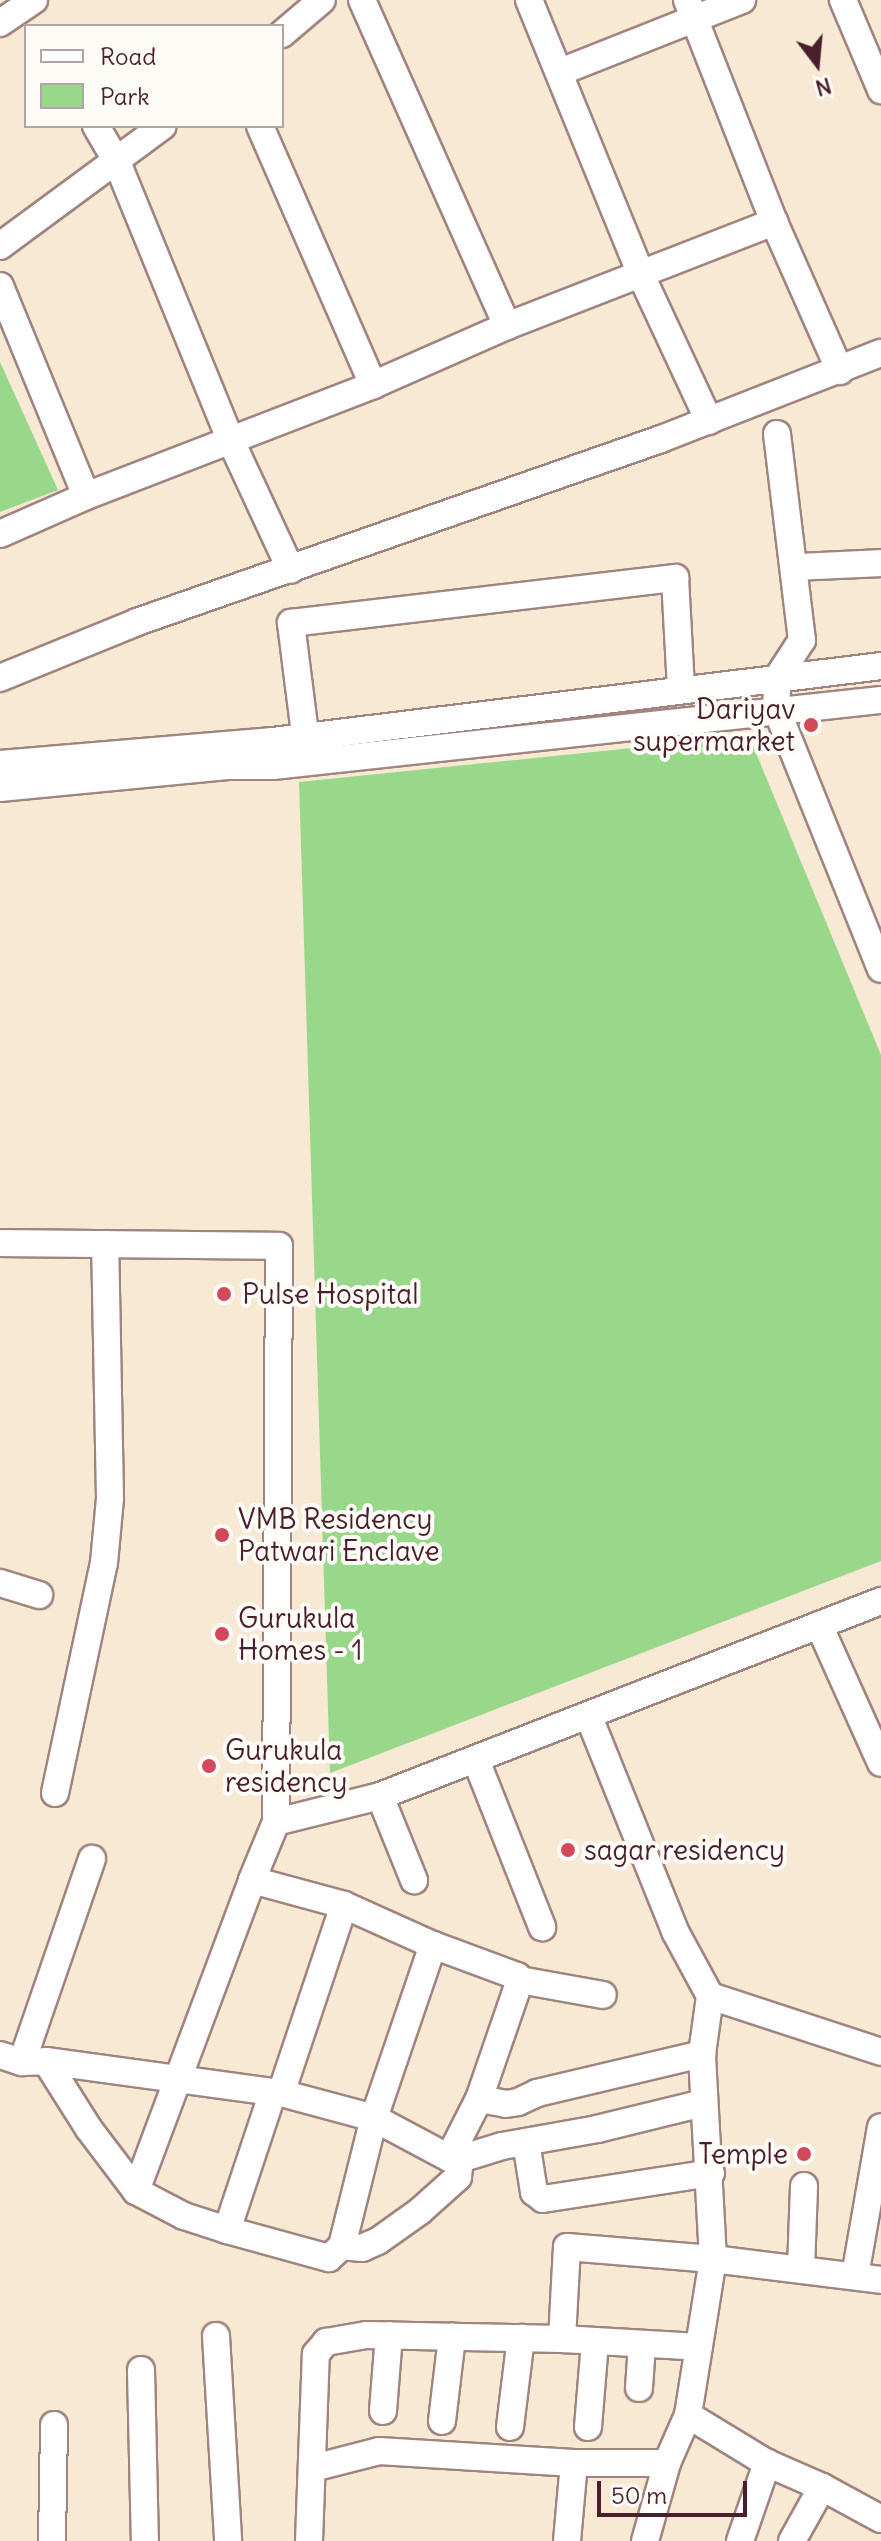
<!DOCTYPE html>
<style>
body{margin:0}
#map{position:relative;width:881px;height:2541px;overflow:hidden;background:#f7e9d4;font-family:Delius,sans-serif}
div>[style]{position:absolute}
.green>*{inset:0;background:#99d78b}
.roads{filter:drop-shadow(2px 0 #a08480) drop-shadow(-2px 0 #a08480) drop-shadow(0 2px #a08480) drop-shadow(0 -2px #a08480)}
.minor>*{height:26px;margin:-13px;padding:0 13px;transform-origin:13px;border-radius:13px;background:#fff}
.dots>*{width:22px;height:22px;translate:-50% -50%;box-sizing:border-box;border:4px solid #fdfcf7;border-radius:50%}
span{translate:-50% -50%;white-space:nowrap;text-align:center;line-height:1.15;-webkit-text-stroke:8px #fdfcf7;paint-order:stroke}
.poi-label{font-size:28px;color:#4a1f2b}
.right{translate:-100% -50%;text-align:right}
.left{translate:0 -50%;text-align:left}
.legend{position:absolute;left:24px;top:24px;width:260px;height:104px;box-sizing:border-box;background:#fdfcf7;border:2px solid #b5a4a5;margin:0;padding:10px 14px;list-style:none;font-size:24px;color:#4a1f2b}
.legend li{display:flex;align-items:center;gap:16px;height:40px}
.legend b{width:40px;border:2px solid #b5a4a5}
.north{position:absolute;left:777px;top:24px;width:80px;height:80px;-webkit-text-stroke:6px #fdfcf7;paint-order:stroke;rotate:164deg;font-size:22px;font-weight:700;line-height:32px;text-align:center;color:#4a1f2b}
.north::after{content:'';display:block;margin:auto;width:28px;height:36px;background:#4a1f2b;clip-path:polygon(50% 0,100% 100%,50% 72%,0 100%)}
.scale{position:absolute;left:597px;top:2481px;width:150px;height:36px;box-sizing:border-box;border:4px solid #4a1f2b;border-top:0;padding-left:10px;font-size:24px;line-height:28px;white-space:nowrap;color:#4a1f2b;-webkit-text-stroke:6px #fdfcf7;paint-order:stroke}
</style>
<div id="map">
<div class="green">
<div style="clip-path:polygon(0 362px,58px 490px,0 512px)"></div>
<div style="clip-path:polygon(749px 736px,881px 1055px,881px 1561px,330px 1773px,299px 782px)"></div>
</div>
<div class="roads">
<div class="minor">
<div style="left:362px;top:0;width:357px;rotate:66deg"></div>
<div style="left:529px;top:0;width:297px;rotate:67.8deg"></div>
<div style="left:641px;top:275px;width:161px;rotate:65deg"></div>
<div style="left:687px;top:0;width:238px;rotate:68.6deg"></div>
<div style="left:774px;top:222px;width:163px;rotate:66.1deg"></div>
<div style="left:843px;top:0;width:98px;rotate:67.1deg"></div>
<div style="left:0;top:23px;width:41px;rotate:-34.1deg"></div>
<div style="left:282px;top:34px;width:52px;rotate:-40.4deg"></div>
<div style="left:560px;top:72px;width:196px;rotate:-21.6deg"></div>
<div style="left:96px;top:126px;width:42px;rotate:59.7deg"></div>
<div style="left:117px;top:162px;width:301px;rotate:67.8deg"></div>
<div style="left:231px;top:441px;width:142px;rotate:65.1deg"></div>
<div style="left:260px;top:126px;width:283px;rotate:66.4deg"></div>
<div style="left:0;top:246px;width:202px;rotate:-36.4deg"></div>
<div style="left:0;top:286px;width:227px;rotate:67.7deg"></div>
<div style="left:777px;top:434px;width:208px;rotate:83.1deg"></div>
<div style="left:802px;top:640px;width:44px;rotate:123deg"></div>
<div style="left:778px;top:677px;width:31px;rotate:94deg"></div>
<div style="left:776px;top:708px;width:281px;rotate:68.1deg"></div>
<div style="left:0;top:534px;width:94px;rotate:-23.8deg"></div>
<div style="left:86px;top:496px;width:308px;rotate:-21.1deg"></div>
<div style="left:373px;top:385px;width:146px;rotate:-23.8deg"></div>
<div style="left:507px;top:326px;width:287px;rotate:-21.3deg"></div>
<div style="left:796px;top:567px;width:85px;rotate:-2.7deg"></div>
<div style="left:0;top:678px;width:148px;rotate:-22.2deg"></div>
<div style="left:137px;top:622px;width:555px;rotate:-19.25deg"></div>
<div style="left:661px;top:439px;width:236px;rotate:-21.4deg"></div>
<div style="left:305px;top:734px;width:112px;rotate:-97.2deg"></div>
<div style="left:291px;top:623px;width:387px;rotate:-6.7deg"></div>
<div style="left:675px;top:578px;width:111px;rotate:86.9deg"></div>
<div style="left:0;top:764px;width:274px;rotate:-4.8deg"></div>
<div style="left:273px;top:741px;width:613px;rotate:-7.03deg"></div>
<div style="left:0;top:788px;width:231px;rotate:-5.5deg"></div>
<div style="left:230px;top:766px;width:43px"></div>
<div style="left:273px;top:766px;width:612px;rotate:-6.2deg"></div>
<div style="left:0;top:1243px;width:279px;rotate:0.6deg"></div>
<div style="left:279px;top:1246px;width:576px;rotate:90.3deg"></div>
<div style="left:276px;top:1822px;width:63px;rotate:112.5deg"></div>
<div style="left:0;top:1583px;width:41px;rotate:17.1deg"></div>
<div style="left:819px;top:1625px;width:151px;rotate:65.8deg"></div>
<div style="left:589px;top:1717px;width:233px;rotate:68.1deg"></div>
<div style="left:676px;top:1933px;width:72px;rotate:61.6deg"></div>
<div style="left:710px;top:1996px;width:180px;rotate:18.1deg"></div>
<div style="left:476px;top:1760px;width:180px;rotate:68.4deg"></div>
<div style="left:55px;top:1793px;width:235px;rotate:-78deg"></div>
<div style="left:104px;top:1563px;width:65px;rotate:-84.7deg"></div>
<div style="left:110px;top:1498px;width:254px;rotate:-91.1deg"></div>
<div style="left:380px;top:1796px;width:91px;rotate:68deg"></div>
<div style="left:276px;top:1822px;width:107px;rotate:-14deg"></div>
<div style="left:380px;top:1796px;width:538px;rotate:-21.27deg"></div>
<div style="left:433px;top:1945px;width:90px;rotate:20.3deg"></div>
<div style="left:517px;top:1976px;width:5px;rotate:53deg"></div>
<div style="left:520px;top:1980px;width:126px;rotate:109deg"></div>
<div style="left:479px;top:2099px;width:66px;rotate:117deg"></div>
<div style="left:520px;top:1980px;width:84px;rotate:10.2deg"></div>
<div style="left:0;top:2055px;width:23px;rotate:18deg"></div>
<div style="left:22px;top:2062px;width:24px;rotate:-2deg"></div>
<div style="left:46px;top:2061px;width:237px;rotate:7.8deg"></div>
<div style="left:281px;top:2093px;width:96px;rotate:15deg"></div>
<div style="left:374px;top:2118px;width:85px;rotate:28.1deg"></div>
<div style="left:449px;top:2158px;width:11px;rotate:5deg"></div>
<div style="left:460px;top:2159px;width:44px;rotate:-17.2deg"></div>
<div style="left:502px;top:2146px;width:97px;rotate:-10.1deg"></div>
<div style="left:597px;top:2129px;width:110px;rotate:-13.7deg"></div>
<div style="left:46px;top:2061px;width:80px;rotate:57.7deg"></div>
<div style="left:89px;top:2129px;width:78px;rotate:52.8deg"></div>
<div style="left:136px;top:2191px;width:54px;rotate:27.5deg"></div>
<div style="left:184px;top:2216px;width:45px;rotate:18deg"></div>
<div style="left:227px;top:2230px;width:106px;rotate:15.4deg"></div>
<div style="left:329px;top:2258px;width:18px;rotate:-43deg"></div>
<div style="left:342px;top:2246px;width:132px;rotate:-76deg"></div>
<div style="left:374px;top:2118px;width:183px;rotate:-71.2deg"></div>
<div style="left:433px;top:1945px;width:98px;rotate:-155.8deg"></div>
<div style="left:22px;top:2062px;width:215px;rotate:-71deg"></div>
<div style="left:479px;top:2099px;width:27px;rotate:10deg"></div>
<div style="left:506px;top:2104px;width:12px;rotate:-9deg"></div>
<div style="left:518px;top:2102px;width:21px;rotate:-25deg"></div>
<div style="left:537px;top:2093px;width:170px;rotate:-13.3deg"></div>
<div style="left:526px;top:2142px;width:51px;rotate:80.9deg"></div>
<div style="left:534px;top:2192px;width:11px;rotate:38deg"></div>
<div style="left:543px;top:2199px;width:170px;rotate:-8.8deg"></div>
<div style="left:136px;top:2191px;width:332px;rotate:-69.5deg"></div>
<div style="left:252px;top:1880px;width:95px;rotate:15.2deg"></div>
<div style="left:344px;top:1905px;width:198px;rotate:108.5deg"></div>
<div style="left:227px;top:2230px;width:145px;rotate:-71.6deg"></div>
<div style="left:342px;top:2246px;width:20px;rotate:6deg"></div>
<div style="left:362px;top:2248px;width:17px;rotate:-24deg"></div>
<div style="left:378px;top:2241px;width:52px;rotate:-35.5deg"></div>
<div style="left:420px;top:2211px;width:51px;rotate:-41.8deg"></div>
<div style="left:458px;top:2177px;width:18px;rotate:-84deg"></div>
<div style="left:801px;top:2269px;width:83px;rotate:-87.9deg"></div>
<div style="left:855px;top:2276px;width:151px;rotate:-80.1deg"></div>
<div style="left:216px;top:2336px;width:205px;rotate:86.6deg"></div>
<div style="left:562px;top:2339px;width:92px;rotate:-86.9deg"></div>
<div style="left:567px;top:2247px;width:146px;rotate:4.7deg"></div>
<div style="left:713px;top:2259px;width:169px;rotate:7.1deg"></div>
<div style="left:141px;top:2370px;width:171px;rotate:88.7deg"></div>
<div style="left:639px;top:2388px;width:44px;rotate:-86.1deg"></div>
<div style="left:383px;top:2411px;width:76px;rotate:-85.5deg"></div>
<div style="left:688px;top:2415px;width:92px;rotate:31.3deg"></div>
<div style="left:767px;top:2463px;width:60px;rotate:23.6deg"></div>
<div style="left:822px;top:2487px;width:67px;rotate:28.5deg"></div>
<div style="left:442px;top:2421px;width:85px;rotate:-83.2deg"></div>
<div style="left:510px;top:2427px;width:90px;rotate:-83deg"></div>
<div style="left:588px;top:2427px;width:86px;rotate:-85.3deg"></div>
<div style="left:313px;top:2468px;width:68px;rotate:-14.4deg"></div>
<div style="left:379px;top:2451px;width:195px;rotate:3.5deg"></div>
<div style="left:574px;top:2463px;width:93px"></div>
<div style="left:52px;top:2541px;width:116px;rotate:-89deg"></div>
<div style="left:309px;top:2541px;width:187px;rotate:-87.9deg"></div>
<div style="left:316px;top:2354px;width:16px;rotate:-50deg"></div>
<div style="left:326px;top:2342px;width:41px;rotate:-9.9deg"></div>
<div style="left:366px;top:2335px;width:196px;rotate:1.2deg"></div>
<div style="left:562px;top:2339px;width:137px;rotate:3.3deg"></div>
<div style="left:567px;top:2541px;width:78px;rotate:-84.9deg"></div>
<div style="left:645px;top:2541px;width:81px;rotate:-74.2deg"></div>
<div style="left:667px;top:2463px;width:52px;rotate:-66.4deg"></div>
<div style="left:688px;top:2415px;width:158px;rotate:-80.9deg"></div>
<div style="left:713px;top:2259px;width:205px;rotate:-93.1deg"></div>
<div style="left:702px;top:2054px;width:59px;rotate:-82.1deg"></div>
<div style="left:740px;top:2541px;width:83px;rotate:-70.9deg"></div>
<div style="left:792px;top:2541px;width:62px;rotate:-60.9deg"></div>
</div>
</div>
<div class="dots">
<div style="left:811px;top:725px;background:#d1495b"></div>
<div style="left:224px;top:1294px;background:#d1495b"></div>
<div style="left:222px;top:1535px;background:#d1495b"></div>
<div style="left:222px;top:1634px;background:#d1495b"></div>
<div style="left:209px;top:1766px;background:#d1495b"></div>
<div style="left:568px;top:1850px;background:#d1495b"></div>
<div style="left:804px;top:2154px;background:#d1495b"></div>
</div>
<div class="poi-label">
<span class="right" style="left:795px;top:725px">Dariyav<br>supermarket</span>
<span class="left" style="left:242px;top:1294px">Pulse Hospital</span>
<span class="left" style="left:238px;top:1535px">VMB Residency<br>Patwari Enclave</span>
<span class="left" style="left:238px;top:1634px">Gurukula<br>Homes - 1</span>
<span class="left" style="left:225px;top:1766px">Gurukula<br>residency</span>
<span class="left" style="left:584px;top:1850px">sagar residency</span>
<span class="right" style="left:788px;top:2154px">Temple</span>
</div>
<ul class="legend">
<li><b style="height:10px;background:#fff"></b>Road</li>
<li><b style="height:22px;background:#99d78b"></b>Park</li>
</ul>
<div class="north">N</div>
<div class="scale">50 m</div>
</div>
